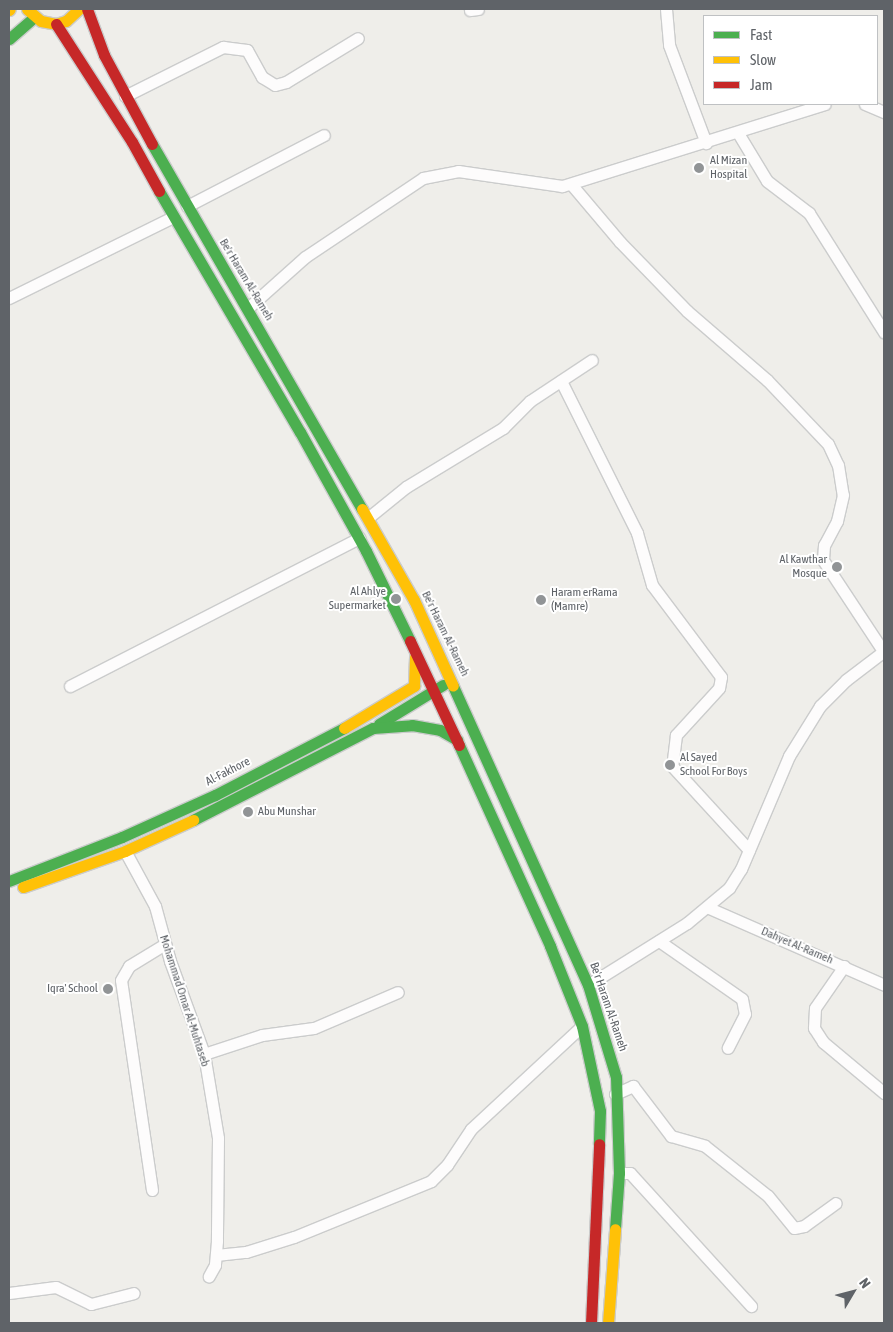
<!DOCTYPE html>
<style>
body{margin:0}
#map{position:relative;width:893px;height:1332px;overflow:hidden;background:#efeeea;font-family:"Asap Condensed",sans-serif}
div>[style]{position:absolute}
.roads{filter:drop-shadow(1px 0 #cbcccc) drop-shadow(-1px 0 #cbcccc) drop-shadow(0 1px #cbcccc) drop-shadow(0 -1px #cbcccc)}
.street>*{height:11px;margin:-5.5px;padding:0 5.5px;transform-origin:5.5px;border-radius:5.5px;background:#fdfcfc}
.fast>*{height:11px;margin:-5.5px;padding:0 5.5px;transform-origin:5.5px;border-radius:5.5px;background:#4caf50}
.slow>*{height:11px;margin:-5.5px;padding:0 5.5px;transform-origin:5.5px;border-radius:5.5px;background:#ffc107}
.jam>*{height:11px;margin:-5.5px;padding:0 5.5px;transform-origin:5.5px;border-radius:5.5px;background:#c62828}
.dots>*{width:14px;height:14px;translate:-50% -50%;box-sizing:border-box;border:2px solid #fff;border-radius:50%}
span{translate:-50% -50%;white-space:nowrap;text-align:center;line-height:1.15;-webkit-text-stroke:4px #fff;paint-order:stroke}
.poi-label{font-size:12px;color:#5f6368}
.left{translate:0 -50%;text-align:left}
.right{translate:-100% -50%;text-align:right}
.street-label{font-size:12px;color:#5f6368}
.frame{position:absolute;inset:0;border:10px solid #5f6368;pointer-events:none}
.legend{position:absolute;left:703px;top:15px;width:175px;height:90px;box-sizing:border-box;background:#fff;border:1px solid #bfc1c3;margin:0;padding:6px 9px;list-style:none;font-size:15px;color:#5f6368}
.legend li{display:flex;align-items:center;gap:10px;height:25px}
.legend b{width:25px;border:1px solid #bfc1c3}
.north{position:absolute;left:828px;top:1267px;width:50px;height:50px;-webkit-text-stroke:4px #fff;paint-order:stroke;rotate:53deg;font-size:14px;font-weight:700;line-height:20px;text-align:center;color:#5f6368}
.north::after{content:'';display:block;margin:auto;width:18px;height:22px;background:#5f6368;clip-path:polygon(50% 0,100% 100%,50% 72%,0 100%)}
</style>
<div id="map">
<div class="roads">
<div class="street">
<div style="left:666px;top:9px;width:36px;rotate:85deg"></div>
<div style="left:669px;top:45px;width:105px;rotate:69.3deg"></div>
<div style="left:470px;top:10px;width:8px;rotate:-7deg"></div>
<div style="left:125px;top:96px;width:110px;rotate:-26.6deg"></div>
<div style="left:223px;top:47px;width:24px;rotate:7deg"></div>
<div style="left:247px;top:50px;width:31px;rotate:61deg"></div>
<div style="left:262px;top:77px;width:15px;rotate:32deg"></div>
<div style="left:275px;top:85px;width:11px;rotate:-15deg"></div>
<div style="left:286px;top:82px;width:84px;rotate:-31.4deg"></div>
<div style="left:865px;top:104px;width:21px;rotate:23deg"></div>
<div style="left:738px;top:133px;width:56px;rotate:58.9deg"></div>
<div style="left:767px;top:181px;width:53px;rotate:37.3deg"></div>
<div style="left:809px;top:213px;width:141px;rotate:57.8deg"></div>
<div style="left:571px;top:184px;width:76px;rotate:49.8deg"></div>
<div style="left:620px;top:242px;width:96px;rotate:45.8deg"></div>
<div style="left:687px;top:311px;width:106px;rotate:40.8deg"></div>
<div style="left:767px;top:380px;width:88px;rotate:46.4deg"></div>
<div style="left:828px;top:444px;width:23px;rotate:65deg"></div>
<div style="left:838px;top:465px;width:30px;rotate:81deg"></div>
<div style="left:843px;top:495px;width:27px;rotate:103deg"></div>
<div style="left:837px;top:521px;width:27px;rotate:118deg"></div>
<div style="left:824px;top:545px;width:15px;rotate:94deg"></div>
<div style="left:823px;top:560px;width:109px;rotate:56.6deg"></div>
<div style="left:187px;top:206px;width:154px;rotate:-27.4deg"></div>
<div style="left:9px;top:298px;width:183px;rotate:-26.3deg"></div>
<div style="left:248px;top:308px;width:76px;rotate:-41.8deg"></div>
<div style="left:305px;top:257px;width:142px;rotate:-33.8deg"></div>
<div style="left:423px;top:178px;width:36px;rotate:-11deg"></div>
<div style="left:458px;top:171px;width:105px;rotate:8.2deg"></div>
<div style="left:562px;top:186px;width:275px;rotate:-17.3deg"></div>
<div style="left:561px;top:381px;width:170px;rotate:63.4deg"></div>
<div style="left:637px;top:533px;width:54px;rotate:73.9deg"></div>
<div style="left:652px;top:585px;width:115px;rotate:53.1deg"></div>
<div style="left:721px;top:677px;width:11px;rotate:100deg"></div>
<div style="left:719px;top:688px;width:64px;rotate:132.5deg"></div>
<div style="left:676px;top:735px;width:31px;rotate:97deg"></div>
<div style="left:672px;top:766px;width:114px;rotate:47.5deg"></div>
<div style="left:369px;top:517px;width:48px;rotate:-39deg"></div>
<div style="left:406px;top:487px;width:114px;rotate:-31.3deg"></div>
<div style="left:503px;top:428px;width:38px;rotate:-45deg"></div>
<div style="left:530px;top:401px;width:74px;rotate:-33.5deg"></div>
<div style="left:70px;top:686px;width:325px;rotate:-27.1deg"></div>
<div style="left:125px;top:851px;width:63px;rotate:61.4deg"></div>
<div style="left:155px;top:906px;width:57px;rotate:74.7deg"></div>
<div style="left:170px;top:961px;width:99px;rotate:69.9deg"></div>
<div style="left:204px;top:1054px;width:85px;rotate:80.5deg"></div>
<div style="left:218px;top:1138px;width:103px;rotate:90.6deg"></div>
<div style="left:217px;top:1241px;width:24px;rotate:95deg"></div>
<div style="left:215px;top:1265px;width:13px;rotate:119deg"></div>
<div style="left:709px;top:908px;width:191px;rotate:23.7deg"></div>
<div style="left:659px;top:941px;width:101px;rotate:34.9deg"></div>
<div style="left:742px;top:999px;width:15px;rotate:79deg"></div>
<div style="left:745px;top:1014px;width:38px;rotate:117deg"></div>
<div style="left:844px;top:966px;width:51px;rotate:124.6deg"></div>
<div style="left:815px;top:1008px;width:20px;rotate:93deg"></div>
<div style="left:814px;top:1028px;width:17px;rotate:57deg"></div>
<div style="left:823px;top:1042px;width:80px;rotate:39.9deg"></div>
<div style="left:588px;top:985px;width:117px;rotate:-32.1deg"></div>
<div style="left:687px;top:923px;width:55px;rotate:-39.8deg"></div>
<div style="left:729px;top:888px;width:22px;rotate:-58deg"></div>
<div style="left:741px;top:869px;width:123px;rotate:-67deg"></div>
<div style="left:789px;top:756px;width:59px;rotate:-58.2deg"></div>
<div style="left:820px;top:706px;width:37px;rotate:-45deg"></div>
<div style="left:846px;top:680px;width:48px;rotate:-37.3deg"></div>
<div style="left:204px;top:1054px;width:61px;rotate:-18.1deg"></div>
<div style="left:262px;top:1035px;width:52px;rotate:-7.7deg"></div>
<div style="left:314px;top:1028px;width:91px;rotate:-23.2deg"></div>
<div style="left:615px;top:1094px;width:20px;rotate:-24deg"></div>
<div style="left:633px;top:1086px;width:63px;rotate:52.8deg"></div>
<div style="left:671px;top:1136px;width:35px;rotate:16deg"></div>
<div style="left:705px;top:1146px;width:80px;rotate:38.4deg"></div>
<div style="left:768px;top:1196px;width:41px;rotate:50.9deg"></div>
<div style="left:794px;top:1228px;width:10px;rotate:-11deg"></div>
<div style="left:804px;top:1226px;width:39px;rotate:-36deg"></div>
<div style="left:619px;top:1173px;width:11px"></div>
<div style="left:630px;top:1173px;width:180px;rotate:47.7deg"></div>
<div style="left:152px;top:1190px;width:212px;rotate:-98.4deg"></div>
<div style="left:121px;top:980px;width:16px;rotate:-60deg"></div>
<div style="left:129px;top:966px;width:42px;rotate:-31.4deg"></div>
<div style="left:216px;top:1255px;width:30px;rotate:-6deg"></div>
<div style="left:246px;top:1252px;width:50px;rotate:-17.4deg"></div>
<div style="left:294px;top:1237px;width:148px;rotate:-22.2deg"></div>
<div style="left:431px;top:1181px;width:23px;rotate:-45deg"></div>
<div style="left:447px;top:1165px;width:43px;rotate:-56.3deg"></div>
<div style="left:471px;top:1129px;width:151px;rotate:-42.9deg"></div>
<div style="left:9px;top:1293px;width:47px;rotate:-7.3deg"></div>
<div style="left:56px;top:1287px;width:39px;rotate:26deg"></div>
<div style="left:91px;top:1304px;width:44px;rotate:-14.3deg"></div>
</div>
<div class="fast">
<div style="left:9px;top:39px;width:33px;rotate:-41deg"></div>
<div style="left:152px;top:144px;width:421px;rotate:60.1deg"></div>
<div style="left:159px;top:191px;width:279px;rotate:59.7deg"></div>
<div style="left:300px;top:432px;width:136px;rotate:61deg"></div>
<div style="left:366px;top:551px;width:100px;rotate:63.9deg"></div>
<div style="left:453px;top:686px;width:328px;rotate:65.7deg"></div>
<div style="left:588px;top:985px;width:96px;rotate:73.1deg"></div>
<div style="left:616px;top:1077px;width:96px;rotate:88.2deg"></div>
<div style="left:619px;top:1173px;width:56px;rotate:94.1deg"></div>
<div style="left:379px;top:724px;width:75px;rotate:-31.4deg"></div>
<div style="left:459px;top:745px;width:221px;rotate:65.6deg"></div>
<div style="left:550px;top:946px;width:86px;rotate:68.2deg"></div>
<div style="left:582px;top:1026px;width:87px;rotate:78deg"></div>
<div style="left:600px;top:1111px;width:33px;rotate:92deg"></div>
<div style="left:193px;top:820px;width:202px;rotate:-27.1deg"></div>
<div style="left:373px;top:728px;width:39px;rotate:-4deg"></div>
<div style="left:412px;top:725px;width:28px;rotate:10deg"></div>
<div style="left:440px;top:730px;width:20px;rotate:30deg"></div>
<div style="left:9px;top:881px;width:121px;rotate:-21.3deg"></div>
<div style="left:122px;top:837px;width:102px;rotate:-24.3deg"></div>
<div style="left:215px;top:795px;width:145px;rotate:-27.4deg"></div>
</div>
<div class="slow">
<div style="left:27px;top:9px;width:18px;rotate:41deg"></div>
<div style="left:41px;top:21px;width:15px;rotate:11deg"></div>
<div style="left:56px;top:24px;width:10px;rotate:-17deg"></div>
<div style="left:66px;top:21px;width:18px;rotate:-43deg"></div>
<div style="left:9px;top:10px;width:1px;rotate:-45deg"></div>
<div style="left:362px;top:509px;width:105px;rotate:60.3deg"></div>
<div style="left:414px;top:600px;width:94px;rotate:65.6deg"></div>
<div style="left:344px;top:728px;width:82px;rotate:-31deg"></div>
<div style="left:414px;top:686px;width:29px;rotate:-88deg"></div>
<div style="left:23px;top:887px;width:108px;rotate:-19.4deg"></div>
<div style="left:125px;top:851px;width:75px;rotate:-24.5deg"></div>
<div style="left:608px;top:1323px;width:94px;rotate:-85.7deg"></div>
</div>
<div class="jam">
<div style="left:87px;top:9px;width:49px;rotate:69.7deg"></div>
<div style="left:104px;top:55px;width:101px;rotate:61.7deg"></div>
<div style="left:56px;top:24px;width:140px;rotate:57.2deg"></div>
<div style="left:132px;top:142px;width:56px;rotate:61.1deg"></div>
<div style="left:410px;top:641px;width:115px;rotate:64.8deg"></div>
<div style="left:591px;top:1323px;width:179px;rotate:-87.4deg"></div>
</div>
</div>
<div class="dots">
<div style="left:699px;top:168px;background:#919496"></div>
<div style="left:837px;top:567px;background:#919496"></div>
<div style="left:396px;top:599px;background:#919496"></div>
<div style="left:541px;top:600px;background:#919496"></div>
<div style="left:670px;top:765px;background:#919496"></div>
<div style="left:248px;top:812px;background:#919496"></div>
<div style="left:108px;top:989px;background:#919496"></div>
</div>
<div class="poi-label">
<span class="left" style="left:710px;top:168px">Al Mizan<br>Hospital</span>
<span class="right" style="left:827px;top:567px">Al Kawthar<br>Mosque</span>
<span class="right" style="left:386px;top:599px">Al Ahlye<br>Supermarket</span>
<span class="left" style="left:551px;top:600px">Haram erRama<br>(Mamre)</span>
<span class="left" style="left:680px;top:765px">Al Sayed<br>School For Boys</span>
<span class="left" style="left:258px;top:812px">Abu Munshar</span>
<span class="right" style="left:98px;top:989px">Iqra' School</span>
</div>
<div class="street-label">
<span style="left:246px;top:280px;rotate:59deg">Be'r Haram Al-Rameh</span>
<span style="left:445px;top:634px;rotate:64deg">Be'r Haram Al-Rameh</span>
<span style="left:228px;top:772px;rotate:-27deg">Al-Fakhore</span>
<span style="left:797px;top:946px;rotate:23deg">Dahyet Al-Rameh</span>
<span style="left:184px;top:1001px;rotate:72deg">Mohammad Omar Al-Muhtaseb</span>
<span style="left:608px;top:1007px;rotate:71deg">Be'r Haram Al-Rameh</span>
</div>
<div class="frame"></div>
<ul class="legend">
<li><b style="height:6px;background:#4caf50"></b>Fast</li>
<li><b style="height:6px;background:#ffc107"></b>Slow</li>
<li><b style="height:6px;background:#c62828"></b>Jam</li>
</ul>
<div class="north">N</div>
</div>
